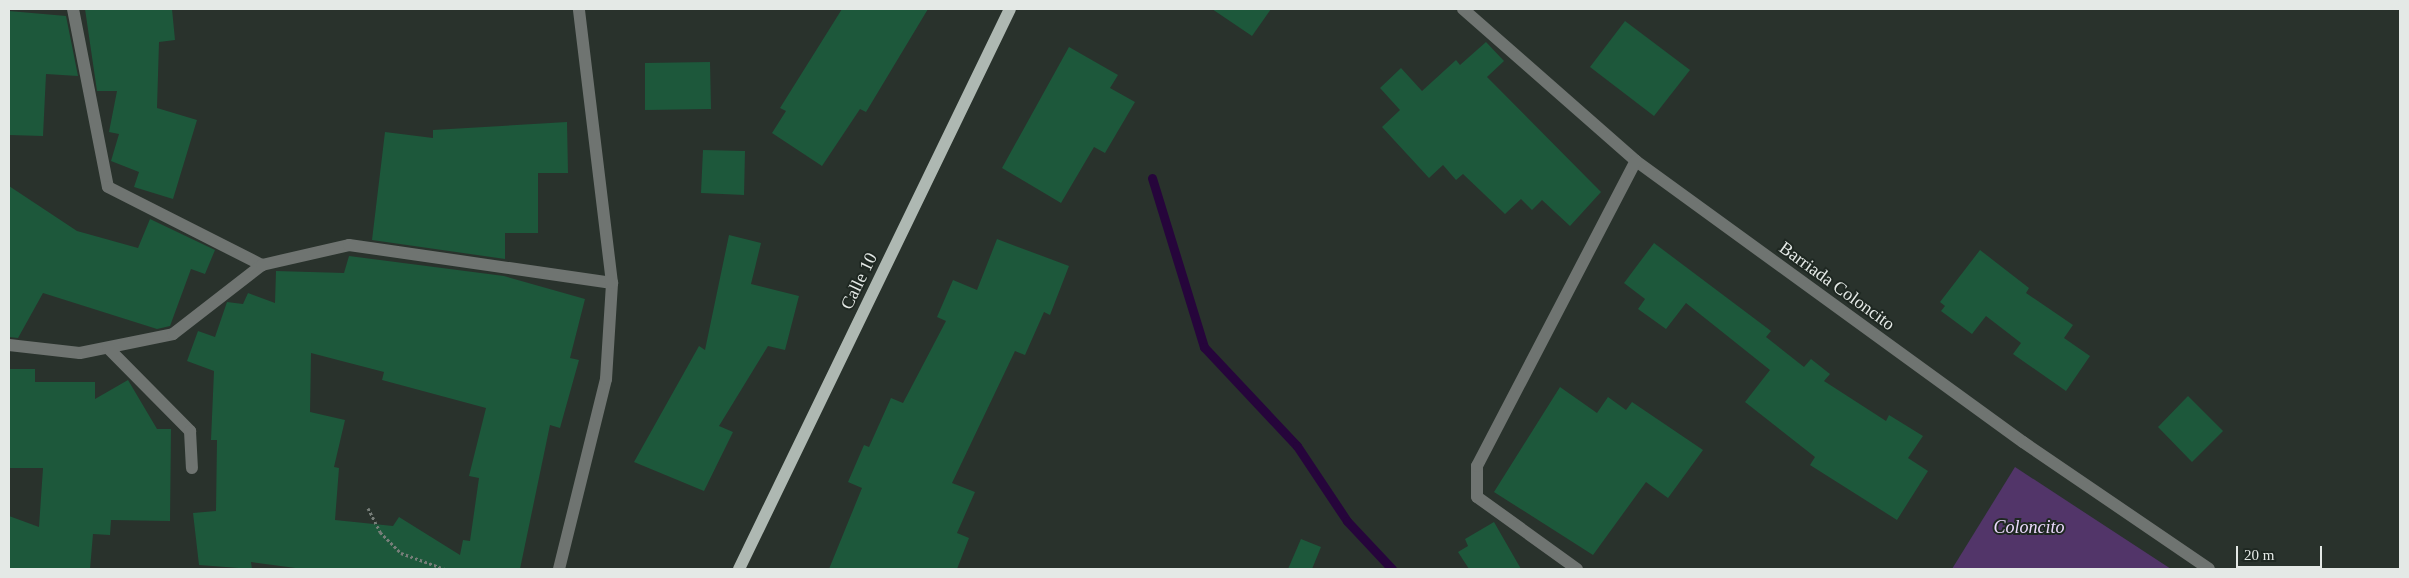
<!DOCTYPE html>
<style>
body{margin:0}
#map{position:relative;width:2409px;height:578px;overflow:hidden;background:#29322c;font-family:"Times New Roman",serif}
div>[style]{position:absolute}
.green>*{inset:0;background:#523569}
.stream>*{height:9px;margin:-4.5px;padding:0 4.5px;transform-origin:4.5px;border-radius:4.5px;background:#26053b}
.building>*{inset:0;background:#1d583b}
.path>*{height:3px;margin-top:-1.5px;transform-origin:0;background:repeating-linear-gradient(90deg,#777e79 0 2.5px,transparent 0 5px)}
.minor>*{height:12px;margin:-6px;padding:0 6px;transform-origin:6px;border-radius:6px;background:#6f7471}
.major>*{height:12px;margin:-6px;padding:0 6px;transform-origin:6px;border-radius:6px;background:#aeb8b2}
span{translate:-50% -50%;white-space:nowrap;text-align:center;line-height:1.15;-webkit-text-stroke:4px #1f2822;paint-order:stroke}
.street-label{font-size:18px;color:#e4e9e6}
.park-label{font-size:18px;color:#ecdafd;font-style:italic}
.frame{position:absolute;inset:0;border:10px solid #e4e9e6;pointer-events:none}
.scale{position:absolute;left:2236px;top:546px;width:86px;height:22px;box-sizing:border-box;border:2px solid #e4e9e6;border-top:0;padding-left:6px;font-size:15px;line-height:18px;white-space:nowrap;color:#e4e9e6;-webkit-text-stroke:4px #1f2822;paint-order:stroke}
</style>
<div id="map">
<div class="green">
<div style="clip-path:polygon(2015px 467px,2171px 569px,1952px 569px)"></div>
</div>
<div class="stream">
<div style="left:1152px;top:178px;width:177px;rotate:72.9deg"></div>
<div style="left:1204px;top:347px;width:136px;rotate:46.8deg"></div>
<div style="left:1297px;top:446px;width:90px;rotate:56.3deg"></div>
<div style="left:1347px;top:521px;width:66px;rotate:46.8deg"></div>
</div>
<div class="building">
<div style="clip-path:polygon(85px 9px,172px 9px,175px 40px,159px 42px,157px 108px,197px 120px,173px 199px,134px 187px,139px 172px,111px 161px,119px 134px,109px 132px,117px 91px,97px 91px)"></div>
<div style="clip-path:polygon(842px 9px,928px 9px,866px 112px,860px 109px,822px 166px,772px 133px,786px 111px,780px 108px)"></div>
<div style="clip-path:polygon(1212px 9px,1271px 9px,1252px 36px)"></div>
<div style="clip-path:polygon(9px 11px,66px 16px,78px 76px,46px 74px,43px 136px,9px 135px)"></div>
<div style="clip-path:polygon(1625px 21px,1690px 70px,1654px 116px,1590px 67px)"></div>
<div style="clip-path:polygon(1486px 42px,1504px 61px,1487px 77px,1601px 192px,1570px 226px,1542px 200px,1532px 210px,1521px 199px,1505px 214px,1463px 174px,1456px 180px,1443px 165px,1429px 178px,1382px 127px,1400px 110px,1380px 88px,1401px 68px,1422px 91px,1456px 60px,1460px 65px)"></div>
<div style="clip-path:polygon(1069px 47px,1118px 75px,1110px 88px,1135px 102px,1105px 153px,1094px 147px,1061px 203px,1002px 168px)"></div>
<div style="clip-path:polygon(710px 62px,711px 109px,645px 110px,645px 63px)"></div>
<div style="clip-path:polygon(567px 122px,568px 173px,538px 173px,538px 233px,505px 233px,505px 259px,372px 240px,385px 132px,433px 138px,433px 130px)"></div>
<div style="clip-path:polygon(703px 150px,745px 151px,744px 195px,701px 193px)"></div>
<div style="clip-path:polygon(9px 186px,77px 231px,138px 248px,150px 219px,215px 250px,205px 274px,191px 269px,170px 326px,157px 329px,43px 293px,18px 338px,9px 337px)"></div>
<div style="clip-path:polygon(729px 235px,761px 243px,751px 284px,799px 296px,785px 350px,768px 346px,719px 426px,733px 432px,704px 491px,634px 462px,699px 346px,705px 350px)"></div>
<div style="clip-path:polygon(997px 239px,1069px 266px,1050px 315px,1044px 312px,1025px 355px,1015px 351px,952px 483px,975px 492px,957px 533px,969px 538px,957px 569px,829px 569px,862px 488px,848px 482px,864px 445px,869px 447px,891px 398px,903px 403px,946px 321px,937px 317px,953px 280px,977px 290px)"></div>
<div style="clip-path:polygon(1654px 243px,1771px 331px,1766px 337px,1804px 367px,1811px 359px,1830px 374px,1824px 381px,1886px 421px,1889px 415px,1923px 436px,1908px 458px,1928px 471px,1897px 520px,1810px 465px,1815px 457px,1745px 402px,1770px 370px,1686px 303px,1666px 329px,1638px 309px,1645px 299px,1624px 283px)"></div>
<div style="clip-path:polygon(1980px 250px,2029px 288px,2026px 293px,2073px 325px,2064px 338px,2090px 356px,2066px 391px,2013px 354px,2021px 343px,1986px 316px,1972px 334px,1941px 311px,1945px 306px,1940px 302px)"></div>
<div style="clip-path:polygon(evenodd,349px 256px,504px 276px,585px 299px,570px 358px,579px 360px,560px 428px,550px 425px,520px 569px,303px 569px,251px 562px,252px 569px,199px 565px,193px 513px,216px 511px,217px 440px,211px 440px,214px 371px,187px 361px,198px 331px,215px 337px,227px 302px,243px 304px,248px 293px,275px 303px,276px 271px,344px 273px,349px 256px,311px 353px,384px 372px,382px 380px,486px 408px,469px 476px,479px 478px,470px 541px,463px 540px,460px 555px,399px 517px,393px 526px,335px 520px,339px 468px,334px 467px,345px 420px,310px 412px,311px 353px)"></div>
<div style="clip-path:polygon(9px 369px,35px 369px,35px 382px,95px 382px,95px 399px,128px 380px,157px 429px,171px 429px,170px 521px,111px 520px,110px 535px,93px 534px,90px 569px,9px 569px,9px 516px,39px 527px,43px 468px,9px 468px)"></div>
<div style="clip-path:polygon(1560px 387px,1597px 413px,1608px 397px,1626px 410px,1632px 402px,1703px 450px,1668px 498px,1646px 482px,1593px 555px,1494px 492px)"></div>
<div style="clip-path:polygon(2188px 396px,2223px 431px,2192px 462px,2158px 427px)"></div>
<div style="clip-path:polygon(1494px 522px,1521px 569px,1469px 569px,1458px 552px,1468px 546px,1465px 539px)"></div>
<div style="clip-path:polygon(1301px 539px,1321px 547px,1312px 569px,1288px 569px)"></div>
</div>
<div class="path">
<div style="left:368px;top:508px;width:27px;rotate:63deg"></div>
<div style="left:380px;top:532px;width:30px;rotate:45deg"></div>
<div style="left:401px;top:553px;width:47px;rotate:20deg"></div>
</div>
<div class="minor">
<div style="left:73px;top:9px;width:181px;rotate:78.9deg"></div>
<div style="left:108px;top:187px;width:173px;rotate:26.9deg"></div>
<div style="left:1463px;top:9px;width:230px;rotate:41.3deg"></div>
<div style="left:1636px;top:161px;width:478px;rotate:36deg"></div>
<div style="left:2023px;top:442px;width:225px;rotate:34.3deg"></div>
<div style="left:9px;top:345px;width:71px;rotate:6.4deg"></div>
<div style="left:80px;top:353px;width:95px;rotate:-11.5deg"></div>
<div style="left:173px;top:334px;width:113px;rotate:-37.8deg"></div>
<div style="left:262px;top:265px;width:89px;rotate:-12.9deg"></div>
<div style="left:349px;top:245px;width:266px;rotate:8.2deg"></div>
<div style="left:108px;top:348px;width:117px;rotate:45.3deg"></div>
<div style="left:190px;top:431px;width:37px;rotate:87deg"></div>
<div style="left:559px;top:569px;width:196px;rotate:-76.1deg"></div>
<div style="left:606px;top:379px;width:96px;rotate:-86.4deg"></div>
<div style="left:612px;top:283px;width:276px;rotate:-96.9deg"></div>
<div style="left:1577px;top:569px;width:123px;rotate:-144.2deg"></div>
<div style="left:1477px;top:497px;width:31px;rotate:-90deg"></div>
<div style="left:1477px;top:466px;width:344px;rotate:-62.5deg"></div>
</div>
<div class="major">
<div style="left:739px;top:569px;width:622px;rotate:-64.18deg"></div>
</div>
<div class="street-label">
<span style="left:859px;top:281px;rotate:-64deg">Calle 10</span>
<span style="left:1837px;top:286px;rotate:36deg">Barriada Coloncito</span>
</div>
<div class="park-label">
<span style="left:2029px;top:527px">Coloncito</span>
</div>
<div class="frame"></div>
<div class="scale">20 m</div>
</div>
